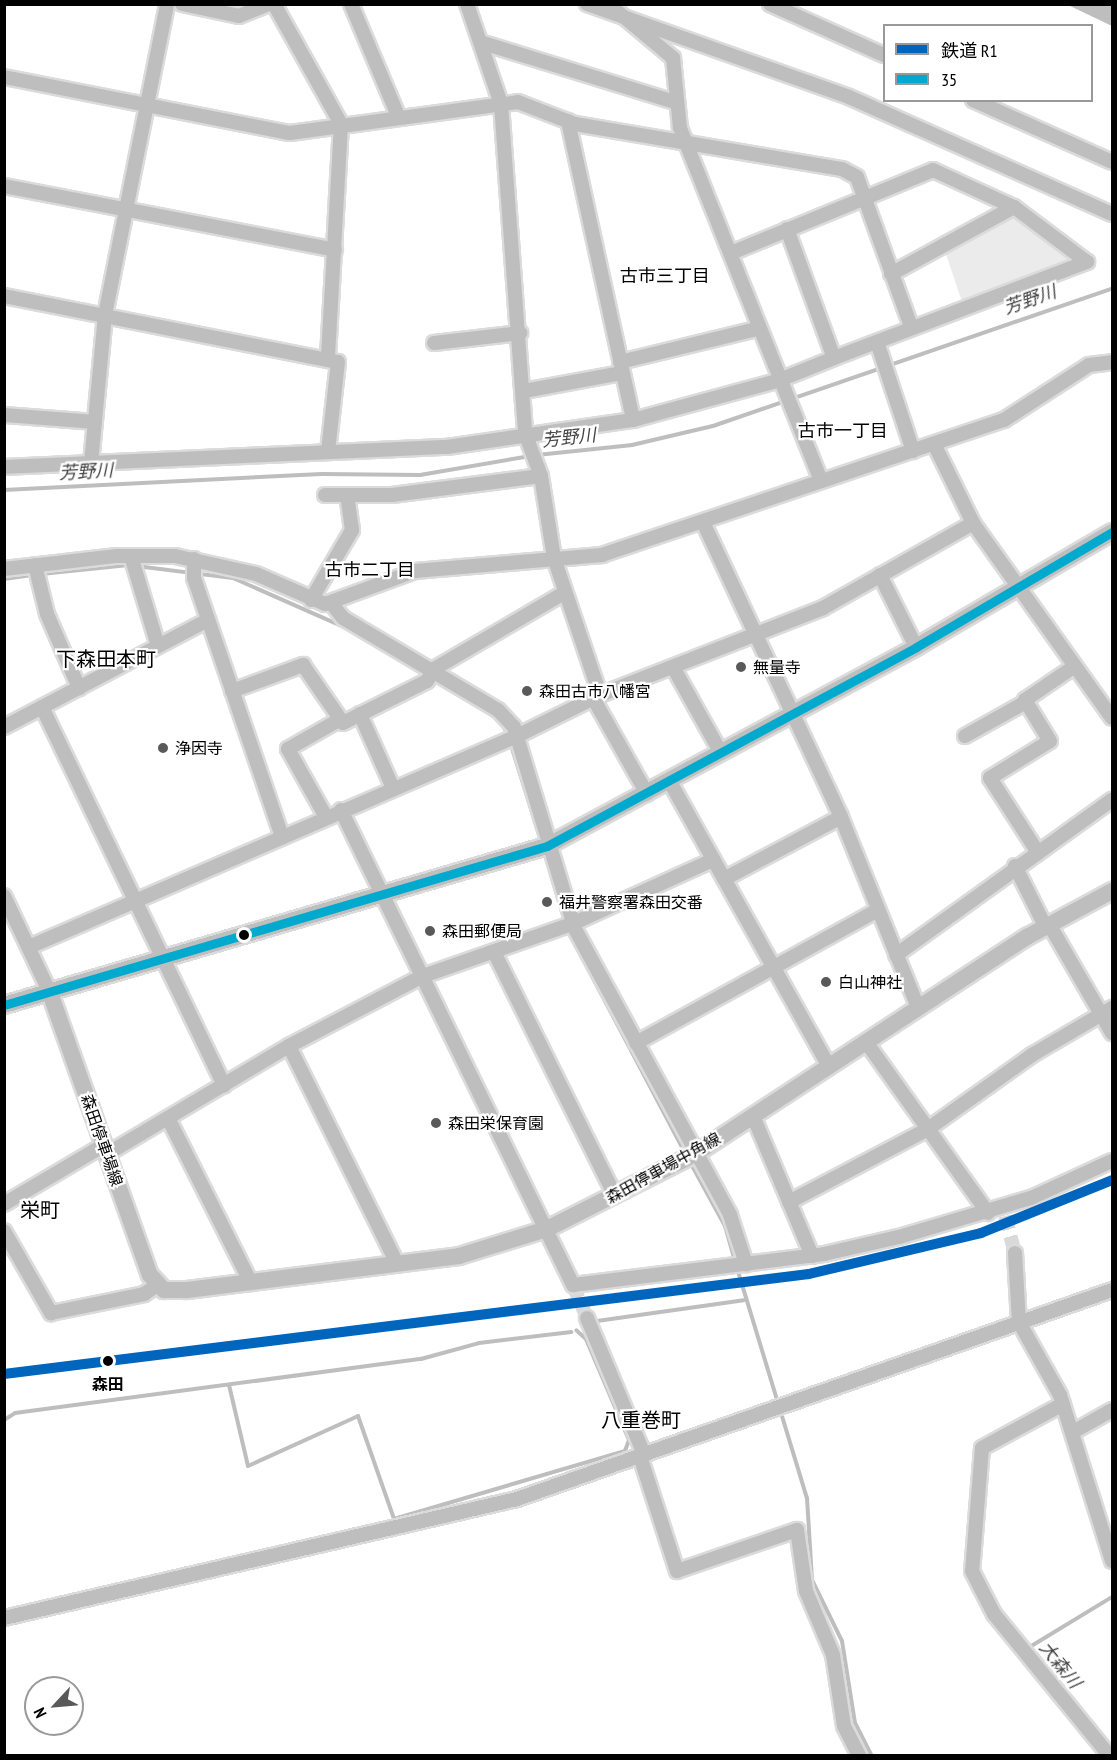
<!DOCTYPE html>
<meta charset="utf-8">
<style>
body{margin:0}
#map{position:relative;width:1117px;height:1760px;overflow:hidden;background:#fff;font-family:"PT Sans Narrow","Noto Sans JP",sans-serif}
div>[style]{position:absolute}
.green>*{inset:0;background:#ebebeb}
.water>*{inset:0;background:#bebebe}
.stream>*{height:4px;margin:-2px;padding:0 2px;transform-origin:2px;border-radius:2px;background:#bebebe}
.minor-tunnel>*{height:14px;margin-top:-7px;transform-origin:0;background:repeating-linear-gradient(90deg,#d9d9d9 0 14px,transparent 0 21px)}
.roads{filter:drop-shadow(2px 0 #dbdbdb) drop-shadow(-2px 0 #dbdbdb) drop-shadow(0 2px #dbdbdb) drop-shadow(0 -2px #dbdbdb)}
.minor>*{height:14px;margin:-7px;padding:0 7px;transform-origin:7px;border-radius:7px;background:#bebebe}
.major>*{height:16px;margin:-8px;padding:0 8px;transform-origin:8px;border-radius:8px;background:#bebebe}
.bus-1>*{height:9px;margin:-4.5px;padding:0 4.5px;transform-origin:4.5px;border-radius:4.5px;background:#00a9ce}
.rail-1>*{height:10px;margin:-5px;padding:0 5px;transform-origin:5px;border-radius:5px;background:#0065bd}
.dots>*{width:16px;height:16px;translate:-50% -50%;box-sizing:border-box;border:3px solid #fff;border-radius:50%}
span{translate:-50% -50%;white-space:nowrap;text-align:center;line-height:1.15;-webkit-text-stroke:4.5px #fff;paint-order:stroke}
.poi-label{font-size:16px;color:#000}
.left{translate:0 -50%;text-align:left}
.street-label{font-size:16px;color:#000}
.stop-label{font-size:16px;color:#000;font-weight:700}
.neighbourhood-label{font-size:18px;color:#000}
.water-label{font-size:18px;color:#434343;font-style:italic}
.quarter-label{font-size:20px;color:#000}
.frame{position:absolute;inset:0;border:6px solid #000;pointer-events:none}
.legend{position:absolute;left:883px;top:24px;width:210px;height:78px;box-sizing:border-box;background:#fff;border:2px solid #999;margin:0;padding:8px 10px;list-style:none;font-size:18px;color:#000}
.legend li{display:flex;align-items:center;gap:12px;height:30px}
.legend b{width:30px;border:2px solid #999}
.north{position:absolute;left:24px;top:1676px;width:60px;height:60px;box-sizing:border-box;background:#fff;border:2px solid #999;border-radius:50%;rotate:244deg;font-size:16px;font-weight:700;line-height:24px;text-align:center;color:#000}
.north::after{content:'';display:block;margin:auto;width:21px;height:27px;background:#595959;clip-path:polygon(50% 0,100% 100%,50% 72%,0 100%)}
</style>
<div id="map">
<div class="green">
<div style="clip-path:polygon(1014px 207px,1084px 264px,962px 302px,943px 245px)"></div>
</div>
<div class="water">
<div style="clip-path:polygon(1068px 5px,1112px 5px,1112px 26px)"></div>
</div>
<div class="stream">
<div style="left:537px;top:455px;width:96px;rotate:-6deg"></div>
<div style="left:632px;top:445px;width:83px;rotate:-13.2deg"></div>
<div style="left:713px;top:426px;width:422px;rotate:-19deg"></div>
<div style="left:4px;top:490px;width:318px;rotate:-2.9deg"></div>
<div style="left:322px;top:474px;width:98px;rotate:0.6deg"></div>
<div style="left:420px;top:475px;width:112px;rotate:-9.8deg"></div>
<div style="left:136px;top:566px;width:98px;rotate:7.1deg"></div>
<div style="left:233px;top:578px;width:129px;rotate:23.8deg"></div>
<div style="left:41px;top:574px;width:88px;rotate:-5.8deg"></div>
<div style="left:4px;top:579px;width:30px;rotate:-8deg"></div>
<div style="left:500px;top:721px;width:16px;rotate:60deg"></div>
<div style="left:510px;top:742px;width:107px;rotate:72.6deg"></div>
<div style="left:544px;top:851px;width:74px;rotate:73.5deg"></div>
<div style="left:567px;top:929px;width:253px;rotate:62.2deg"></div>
<div style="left:690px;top:1162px;width:73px;rotate:61.3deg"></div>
<div style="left:725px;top:1226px;width:36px;rotate:74deg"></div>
<div style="left:737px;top:1268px;width:240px;rotate:73.1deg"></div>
<div style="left:807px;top:1498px;width:82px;rotate:86.5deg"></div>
<div style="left:812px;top:1580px;width:68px;rotate:63.8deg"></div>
<div style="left:842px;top:1641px;width:83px;rotate:81deg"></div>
<div style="left:855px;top:1723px;width:37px;rotate:63deg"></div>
<div style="left:597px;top:1321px;width:148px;rotate:-8.1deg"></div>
<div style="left:229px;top:1385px;width:83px;rotate:76.8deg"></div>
<div style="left:248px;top:1466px;width:121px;rotate:-24.4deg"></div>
<div style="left:358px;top:1416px;width:109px;rotate:70.7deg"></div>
<div style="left:394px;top:1519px;width:241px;rotate:-16.4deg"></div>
<div style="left:625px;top:1451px;width:12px;rotate:-70deg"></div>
<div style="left:629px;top:1440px;width:110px;rotate:-113.1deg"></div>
<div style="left:586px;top:1339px;width:13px;rotate:-138deg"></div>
<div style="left:4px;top:1420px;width:13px;rotate:-32deg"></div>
<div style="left:15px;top:1413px;width:410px;rotate:-7.6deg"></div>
<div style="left:421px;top:1359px;width:60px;rotate:-15.4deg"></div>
<div style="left:479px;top:1343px;width:93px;rotate:-6.8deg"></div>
<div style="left:1028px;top:1648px;width:98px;rotate:-31.3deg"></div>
</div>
<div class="minor-tunnel">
<div style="left:1005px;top:1216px;width:38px;rotate:75deg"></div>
<div style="left:573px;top:1285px;width:36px;rotate:67deg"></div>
</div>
<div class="roads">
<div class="minor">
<div style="left:182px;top:4px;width:58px;rotate:11.9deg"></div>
<div style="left:239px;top:16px;width:32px;rotate:-22deg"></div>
<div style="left:274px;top:4px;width:137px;rotate:60.8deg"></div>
<div style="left:341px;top:124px;width:235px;rotate:93.2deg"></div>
<div style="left:351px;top:4px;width:121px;rotate:67.2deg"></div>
<div style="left:467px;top:4px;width:106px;rotate:71.2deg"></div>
<div style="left:501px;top:104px;width:330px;rotate:85.8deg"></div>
<div style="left:525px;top:433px;width:46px;rotate:69.6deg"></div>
<div style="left:541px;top:476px;width:83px;rotate:81deg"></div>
<div style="left:554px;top:558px;width:145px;rotate:71.4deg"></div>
<div style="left:587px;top:4px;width:278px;rotate:19.5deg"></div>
<div style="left:849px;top:97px;width:288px;rotate:24deg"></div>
<div style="left:770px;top:4px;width:125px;rotate:24.1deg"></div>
<div style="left:618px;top:12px;width:72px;rotate:39.9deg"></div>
<div style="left:673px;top:58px;width:70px;rotate:84.3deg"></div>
<div style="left:680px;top:128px;width:380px;rotate:68.2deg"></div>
<div style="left:483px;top:43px;width:201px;rotate:17.1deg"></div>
<div style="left:4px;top:77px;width:291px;rotate:11.1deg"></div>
<div style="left:290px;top:133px;width:230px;rotate:-7.7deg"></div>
<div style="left:518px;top:102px;width:61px;rotate:21.1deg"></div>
<div style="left:575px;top:124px;width:271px;rotate:9.6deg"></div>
<div style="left:842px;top:169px;width:17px;rotate:28deg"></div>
<div style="left:857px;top:177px;width:158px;rotate:70.1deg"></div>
<div style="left:973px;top:100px;width:152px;rotate:24deg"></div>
<div style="left:568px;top:121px;width:306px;rotate:77.7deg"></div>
<div style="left:4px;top:186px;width:337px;rotate:10.9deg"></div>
<div style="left:787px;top:229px;width:137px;rotate:70deg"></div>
<div style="left:834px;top:358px;width:271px;rotate:-20.8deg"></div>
<div style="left:731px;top:253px;width:218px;rotate:-22.3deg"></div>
<div style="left:933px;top:170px;width:89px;rotate:24.6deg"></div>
<div style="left:1014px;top:207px;width:91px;rotate:37deg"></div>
<div style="left:891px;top:274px;width:140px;rotate:-28.6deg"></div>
<div style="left:4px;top:296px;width:340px;rotate:11.2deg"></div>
<div style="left:338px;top:362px;width:90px;rotate:96.4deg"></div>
<div style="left:877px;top:342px;width:115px;rotate:71.7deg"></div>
<div style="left:434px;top:343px;width:87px;rotate:-6.6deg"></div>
<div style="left:620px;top:362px;width:140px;rotate:-13.6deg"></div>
<div style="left:524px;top:391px;width:100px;rotate:-10.4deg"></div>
<div style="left:4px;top:415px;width:91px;rotate:4.4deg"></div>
<div style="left:934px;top:444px;width:88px;rotate:63.7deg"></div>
<div style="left:973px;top:523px;width:239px;rotate:54.5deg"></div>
<div style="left:91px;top:463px;width:149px;rotate:-84.6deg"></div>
<div style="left:105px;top:315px;width:317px;rotate:-78.7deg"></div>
<div style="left:4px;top:467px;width:443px;rotate:-2.6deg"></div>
<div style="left:447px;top:447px;width:188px;rotate:-8.3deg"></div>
<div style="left:633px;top:420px;width:149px;rotate:-15.2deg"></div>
<div style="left:777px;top:381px;width:61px;rotate:-22deg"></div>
<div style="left:325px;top:495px;width:67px"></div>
<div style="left:392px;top:495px;width:150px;rotate:-7.3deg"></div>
<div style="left:703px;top:522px;width:326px;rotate:64.9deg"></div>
<div style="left:841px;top:817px;width:206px;rotate:68deg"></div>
<div style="left:131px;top:556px;width:94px;rotate:73.3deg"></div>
<div style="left:194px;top:559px;width:19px;rotate:90deg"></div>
<div style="left:194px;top:578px;width:274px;rotate:71.2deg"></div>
<div style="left:35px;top:565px;width:50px;rotate:76.2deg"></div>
<div style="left:47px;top:614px;width:81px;rotate:66.6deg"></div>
<div style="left:4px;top:569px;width:114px;rotate:-6.6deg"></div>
<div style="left:117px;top:556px;width:58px"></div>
<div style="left:175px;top:556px;width:83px;rotate:12.5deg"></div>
<div style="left:256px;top:574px;width:75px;rotate:23.5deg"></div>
<div style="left:325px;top:604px;width:96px;rotate:-20.1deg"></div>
<div style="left:415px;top:571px;width:188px;rotate:-4.9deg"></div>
<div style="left:602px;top:555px;width:424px;rotate:-18.6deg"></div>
<div style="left:1004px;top:420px;width:101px;rotate:-32.9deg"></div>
<div style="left:1089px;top:365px;width:23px;rotate:-7deg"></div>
<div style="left:880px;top:575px;width:80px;rotate:63.4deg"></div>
<div style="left:311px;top:600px;width:81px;rotate:-59.6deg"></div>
<div style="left:352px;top:530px;width:34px;rotate:-98deg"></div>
<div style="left:332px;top:604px;width:18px;rotate:52deg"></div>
<div style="left:343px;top:618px;width:180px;rotate:30.7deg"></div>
<div style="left:498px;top:710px;width:23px;rotate:47deg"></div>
<div style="left:514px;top:727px;width:211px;rotate:73.2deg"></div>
<div style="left:575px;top:929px;width:325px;rotate:61.5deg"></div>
<div style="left:730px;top:1215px;width:52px;rotate:71.9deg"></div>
<div style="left:673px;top:667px;width:98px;rotate:60.8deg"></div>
<div style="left:232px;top:691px;width:76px;rotate:-20.1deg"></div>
<div style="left:303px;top:665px;width:70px;rotate:55.4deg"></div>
<div style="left:343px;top:723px;width:94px;rotate:-26.6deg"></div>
<div style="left:427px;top:681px;width:14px;rotate:-60deg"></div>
<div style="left:434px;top:669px;width:151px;rotate:-30.3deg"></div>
<div style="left:593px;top:698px;width:110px;rotate:60.6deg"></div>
<div style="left:42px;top:707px;width:420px;rotate:64.3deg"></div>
<div style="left:360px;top:714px;width:81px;rotate:66deg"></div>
<div style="left:4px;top:727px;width:230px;rotate:-27.7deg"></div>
<div style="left:965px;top:736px;width:70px;rotate:-29.1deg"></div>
<div style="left:670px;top:782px;width:325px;rotate:60.8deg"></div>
<div style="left:341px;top:810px;width:529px;rotate:63.97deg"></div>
<div style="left:573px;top:1285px;width:253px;rotate:-7deg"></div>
<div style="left:824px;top:1254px;width:77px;rotate:-12.8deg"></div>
<div style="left:899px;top:1237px;width:138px;rotate:-16.5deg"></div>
<div style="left:1031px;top:1198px;width:89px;rotate:-24.6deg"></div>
<div style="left:326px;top:817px;width:78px;rotate:-119.2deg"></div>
<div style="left:288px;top:749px;width:56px;rotate:-29.7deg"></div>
<div style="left:1037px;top:851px;width:87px;rotate:-122.8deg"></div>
<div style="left:990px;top:778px;width:70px;rotate:-31.7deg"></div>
<div style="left:1050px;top:741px;width:48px;rotate:-121.4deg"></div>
<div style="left:1025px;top:700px;width:60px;rotate:-34.2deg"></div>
<div style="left:1015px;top:866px;width:67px;rotate:63.4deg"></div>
<div style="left:724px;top:879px;width:132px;rotate:-27.9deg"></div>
<div style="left:4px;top:896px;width:107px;rotate:64.6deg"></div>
<div style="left:1049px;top:924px;width:126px;rotate:60deg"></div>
<div style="left:29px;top:947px;width:532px;rotate:-23.38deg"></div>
<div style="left:517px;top:736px;width:93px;rotate:-26.3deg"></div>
<div style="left:600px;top:695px;width:239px;rotate:-21.3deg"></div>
<div style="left:823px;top:608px;width:172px;rotate:-29.5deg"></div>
<div style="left:494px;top:952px;width:272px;rotate:63.6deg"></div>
<div style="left:896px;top:955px;width:266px;rotate:-35.7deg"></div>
<div style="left:866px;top:1042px;width:210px;rotate:54.5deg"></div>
<div style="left:636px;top:1043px;width:276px;rotate:-28.8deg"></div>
<div style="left:289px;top:1046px;width:243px;rotate:63.6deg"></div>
<div style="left:753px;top:1116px;width:152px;rotate:67.1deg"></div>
<div style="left:168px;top:1118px;width:185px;rotate:63.3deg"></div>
<div style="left:107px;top:1154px;width:212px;rotate:-30.7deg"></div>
<div style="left:289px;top:1046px;width:151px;rotate:-27.6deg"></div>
<div style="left:423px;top:976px;width:160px;rotate:-19.3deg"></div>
<div style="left:574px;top:923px;width:153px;rotate:-24.4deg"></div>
<div style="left:789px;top:1202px;width:157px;rotate:-27.7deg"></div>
<div style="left:928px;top:1129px;width:128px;rotate:-35.4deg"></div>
<div style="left:1032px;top:1055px;width:93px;rotate:-30.4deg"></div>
<div style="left:4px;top:1204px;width:116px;rotate:-30.5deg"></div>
<div style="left:4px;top:1231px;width:95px;rotate:60.2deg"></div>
<div style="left:51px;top:1313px;width:95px;rotate:-11.5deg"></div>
<div style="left:144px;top:1294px;width:14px;rotate:-34deg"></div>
<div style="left:1015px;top:1253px;width:69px;rotate:86.7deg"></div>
<div style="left:1019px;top:1322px;width:84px;rotate:60.7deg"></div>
<div style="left:1060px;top:1395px;width:174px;rotate:72.6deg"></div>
<div style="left:587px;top:1318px;width:147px;rotate:67.3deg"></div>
<div style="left:1063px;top:1404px;width:92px;rotate:151.5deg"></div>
<div style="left:982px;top:1448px;width:123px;rotate:94.6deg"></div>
<div style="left:972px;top:1571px;width:48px;rotate:62.9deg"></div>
<div style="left:994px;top:1614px;width:183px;rotate:50.8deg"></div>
<div style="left:1073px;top:1432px;width:45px;rotate:-29.4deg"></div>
<div style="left:640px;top:1456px;width:121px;rotate:72.2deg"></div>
<div style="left:677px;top:1571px;width:127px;rotate:-18.9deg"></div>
<div style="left:797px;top:1530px;width:62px;rotate:81.6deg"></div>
<div style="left:806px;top:1591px;width:69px;rotate:67.1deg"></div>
<div style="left:833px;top:1655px;width:72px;rotate:81.2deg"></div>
<div style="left:844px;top:1726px;width:34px;rotate:63deg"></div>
<div style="left:4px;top:1618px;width:527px;rotate:-13.06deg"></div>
<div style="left:517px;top:1499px;width:631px;rotate:-19.35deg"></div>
</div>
<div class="major">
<div style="left:50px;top:993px;width:299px;rotate:70.5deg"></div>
<div style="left:150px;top:1275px;width:21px;rotate:47deg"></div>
<div style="left:164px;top:1290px;width:23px"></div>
<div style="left:187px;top:1290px;width:274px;rotate:-7.1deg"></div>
<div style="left:459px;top:1256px;width:92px;rotate:-17.1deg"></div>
<div style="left:547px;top:1229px;width:166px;rotate:-26.9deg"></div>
<div style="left:695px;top:1154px;width:397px;rotate:-33.2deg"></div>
<div style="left:1027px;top:937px;width:97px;rotate:-28.4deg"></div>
<div style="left:4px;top:1005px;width:566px;rotate:-16.32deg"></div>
<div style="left:547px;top:846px;width:419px;rotate:-28.3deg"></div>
<div style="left:916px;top:647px;width:227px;rotate:-30.4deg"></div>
</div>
</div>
<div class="bus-1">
<div style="left:4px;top:1005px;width:566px;rotate:-16.32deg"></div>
<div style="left:547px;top:846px;width:419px;rotate:-28.3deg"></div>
<div style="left:916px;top:647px;width:227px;rotate:-30.4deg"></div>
</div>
<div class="rail-1">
<div style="left:4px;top:1374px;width:811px;rotate:-7.08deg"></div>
<div style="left:809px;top:1274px;width:177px;rotate:-13.4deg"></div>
<div style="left:981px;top:1233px;width:141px;rotate:-22deg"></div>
</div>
<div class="dots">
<div style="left:741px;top:667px;background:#595959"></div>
<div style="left:527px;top:691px;background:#595959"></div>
<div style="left:163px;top:748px;background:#595959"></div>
<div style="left:547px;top:902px;background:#595959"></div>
<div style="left:430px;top:931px;background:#595959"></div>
<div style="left:244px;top:935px;background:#000"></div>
<div style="left:826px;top:982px;background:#595959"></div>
<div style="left:436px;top:1123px;background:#595959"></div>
<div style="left:108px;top:1361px;background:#000"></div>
</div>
<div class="poi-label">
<span class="left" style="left:753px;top:667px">無量寺</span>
<span class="left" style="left:539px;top:691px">森田古市八幡宮</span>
<span class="left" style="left:175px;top:748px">浄因寺</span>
<span class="left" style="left:559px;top:902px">福井警察署森田交番</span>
<span class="left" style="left:442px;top:931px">森田郵便局</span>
<span class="left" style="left:838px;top:982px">白山神社</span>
<span class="left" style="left:448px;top:1123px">森田栄保育園</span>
</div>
<div class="street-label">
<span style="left:102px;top:1140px;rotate:71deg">森田停車場線</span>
<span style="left:663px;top:1168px;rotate:-29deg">森田停車場中角線</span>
</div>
<div class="stop-label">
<span style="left:108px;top:1384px">森田</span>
</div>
<div class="neighbourhood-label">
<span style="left:665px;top:276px">古市三丁目</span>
<span style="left:843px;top:431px">古市一丁目</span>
<span style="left:370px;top:570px">古市二丁目</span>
</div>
<div class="water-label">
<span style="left:1030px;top:300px;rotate:-19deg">芳野川</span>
<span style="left:569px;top:438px;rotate:-6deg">芳野川</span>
<span style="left:86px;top:472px;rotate:-3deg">芳野川</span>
<span style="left:1060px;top:1665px;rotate:51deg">大森川</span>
</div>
<div class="quarter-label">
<span style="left:106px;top:659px">下森田本町</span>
<span style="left:40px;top:1210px">栄町</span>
<span style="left:641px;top:1420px">八重巻町</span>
</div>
<div class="frame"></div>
<ul class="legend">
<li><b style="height:8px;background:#0065bd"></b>鉄道 R1</li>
<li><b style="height:8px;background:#00a9ce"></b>35</li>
</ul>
<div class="north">N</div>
</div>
